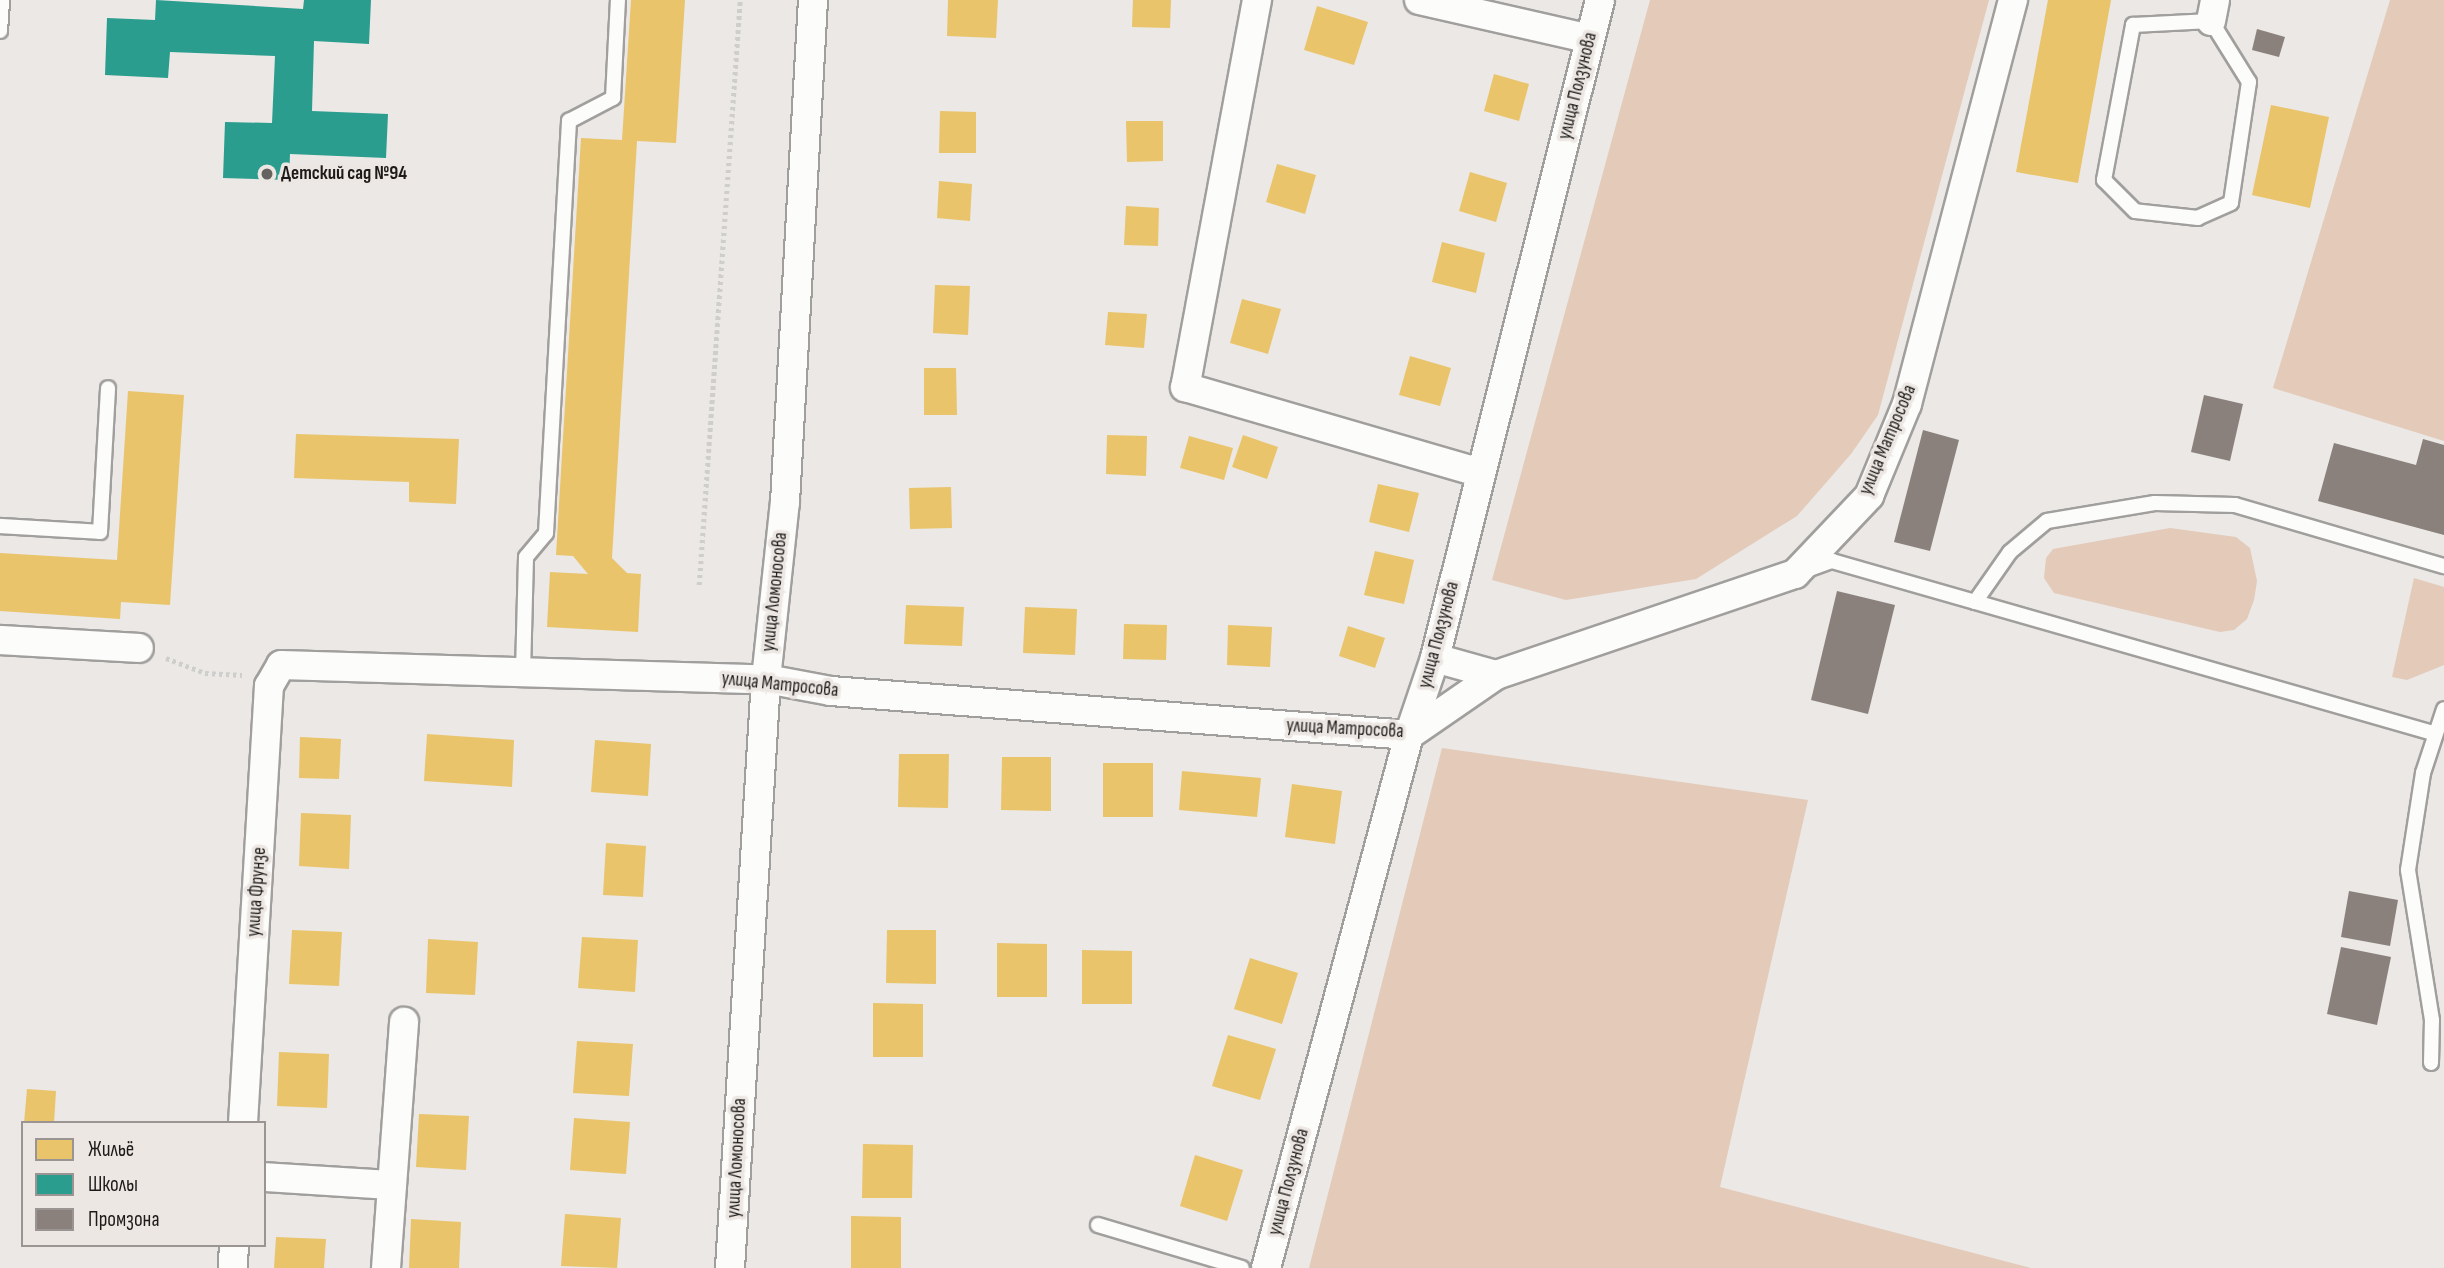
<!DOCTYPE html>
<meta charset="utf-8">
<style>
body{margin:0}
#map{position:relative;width:2444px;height:1268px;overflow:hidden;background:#ebe8e5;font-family:"Sofia Sans Condensed",sans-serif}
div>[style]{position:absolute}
.green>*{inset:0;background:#e3cab9}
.homes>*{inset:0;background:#e9c46a}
.schools>*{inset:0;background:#2a9d8f}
.industry>*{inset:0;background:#8a817c}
.path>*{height:4.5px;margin-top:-2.25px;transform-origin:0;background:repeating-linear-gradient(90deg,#cececc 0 3.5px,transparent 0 7px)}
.roads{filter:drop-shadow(2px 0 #a19f9d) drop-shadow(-2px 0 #a19f9d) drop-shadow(0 2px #a19f9d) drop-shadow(0 -2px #a19f9d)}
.lane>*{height:14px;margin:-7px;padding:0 7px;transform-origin:7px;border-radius:7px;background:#fcfcfb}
.street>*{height:28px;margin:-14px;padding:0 14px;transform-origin:14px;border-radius:14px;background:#fcfcfb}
.dots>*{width:19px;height:19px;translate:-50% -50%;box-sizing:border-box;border:4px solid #ede7e3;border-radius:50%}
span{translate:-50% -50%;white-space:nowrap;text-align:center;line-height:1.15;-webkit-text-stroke:7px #ede7e3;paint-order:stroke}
.street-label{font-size:19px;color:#1d1b19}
.poi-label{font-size:19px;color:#1d1b19;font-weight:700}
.left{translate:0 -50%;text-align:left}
.legend{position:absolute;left:21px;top:1121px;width:245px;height:126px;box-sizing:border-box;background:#ede7e3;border:2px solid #9a9592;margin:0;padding:9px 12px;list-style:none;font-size:21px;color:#1d1b19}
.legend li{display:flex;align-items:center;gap:14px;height:35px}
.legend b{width:35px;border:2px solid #9a9592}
</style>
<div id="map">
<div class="green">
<div style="clip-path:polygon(1650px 0,1989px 0,1878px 415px,1851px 454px,1797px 516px,1696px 579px,1566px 600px,1492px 580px)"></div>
<div style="clip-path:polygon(2390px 0,2444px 0,2444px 441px,2273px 388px)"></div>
<div style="clip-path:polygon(2170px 528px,2236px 537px,2250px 548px,2257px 581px,2254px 600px,2247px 619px,2234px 630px,2220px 632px,2054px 593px,2044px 578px,2046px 558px,2053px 549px)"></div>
<div style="clip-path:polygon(2414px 578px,2444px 587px,2444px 665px,2407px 680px,2392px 677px)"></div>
<div style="clip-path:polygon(1442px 748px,1808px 800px,1720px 1187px,2031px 1268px,1309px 1268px)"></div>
</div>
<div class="homes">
<div style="clip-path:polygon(631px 0,685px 0,676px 143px,637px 141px,612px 558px,627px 573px,641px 574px,638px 632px,547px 627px,550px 572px,588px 574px,573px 556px,556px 555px,581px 138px,622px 140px)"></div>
<div style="clip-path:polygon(948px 0,998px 0,996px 38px,947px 36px)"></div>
<div style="clip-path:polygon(1133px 0,1171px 0,1170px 28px,1132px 27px)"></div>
<div style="clip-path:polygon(2048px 0,2111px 0,2078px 183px,2016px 172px)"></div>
<div style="clip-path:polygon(1317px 6px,1368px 22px,1354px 65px,1304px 50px)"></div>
<div style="clip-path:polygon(1494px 74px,1529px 84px,1519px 121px,1484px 111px)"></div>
<div style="clip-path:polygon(2271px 105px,2329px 117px,2310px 208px,2252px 195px)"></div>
<div style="clip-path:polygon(940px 111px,976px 112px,976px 153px,939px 153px)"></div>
<div style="clip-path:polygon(1126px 121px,1163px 121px,1163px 161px,1127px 162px)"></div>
<div style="clip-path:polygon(1277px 164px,1316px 175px,1305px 214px,1266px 202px)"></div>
<div style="clip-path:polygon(1470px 172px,1507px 183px,1496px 222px,1459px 211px)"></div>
<div style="clip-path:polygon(939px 181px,972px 184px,970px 221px,937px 218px)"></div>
<div style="clip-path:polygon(1126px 206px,1159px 208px,1158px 246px,1124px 245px)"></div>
<div style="clip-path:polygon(1442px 242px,1485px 253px,1476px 293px,1432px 282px)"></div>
<div style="clip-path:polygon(935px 285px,970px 286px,968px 335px,933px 333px)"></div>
<div style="clip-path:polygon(1242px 299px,1281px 309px,1268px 354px,1230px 343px)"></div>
<div style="clip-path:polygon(1108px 312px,1147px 314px,1144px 348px,1105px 345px)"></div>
<div style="clip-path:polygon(1410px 356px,1451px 368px,1440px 406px,1399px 395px)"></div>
<div style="clip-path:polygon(924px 368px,956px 368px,957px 415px,924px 415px)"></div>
<div style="clip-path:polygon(128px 391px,184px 395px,170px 605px,121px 602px,120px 619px,0 611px,0 553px,117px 560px)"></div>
<div style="clip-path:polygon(296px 434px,459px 439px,456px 504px,409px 502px,409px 482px,294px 478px)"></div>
<div style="clip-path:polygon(1107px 435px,1147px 436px,1146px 476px,1106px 474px)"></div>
<div style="clip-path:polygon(1243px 435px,1278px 447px,1267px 479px,1232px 467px)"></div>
<div style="clip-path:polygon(1189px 436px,1233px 448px,1224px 480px,1180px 468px)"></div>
<div style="clip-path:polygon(1378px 484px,1419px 493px,1409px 532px,1369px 522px)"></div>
<div style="clip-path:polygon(951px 487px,952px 528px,910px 529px,909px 488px)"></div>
<div style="clip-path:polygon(1375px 551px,1414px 560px,1404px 604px,1364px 595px)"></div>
<div style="clip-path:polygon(906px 605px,964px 607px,962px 646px,904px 644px)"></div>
<div style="clip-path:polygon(1025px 607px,1077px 609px,1075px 655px,1023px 653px)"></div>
<div style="clip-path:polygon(1124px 624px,1167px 625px,1166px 660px,1123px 659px)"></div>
<div style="clip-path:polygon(1228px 625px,1272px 627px,1270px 667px,1227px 665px)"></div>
<div style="clip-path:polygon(1348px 626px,1385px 638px,1375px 668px,1339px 656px)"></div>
<div style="clip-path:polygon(427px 734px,514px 740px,512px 787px,424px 781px)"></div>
<div style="clip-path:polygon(300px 737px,341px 739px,339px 779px,299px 778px)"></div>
<div style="clip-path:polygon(595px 740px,651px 744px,648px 796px,591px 792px)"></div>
<div style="clip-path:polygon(899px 754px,949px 754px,948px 808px,898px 807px)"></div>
<div style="clip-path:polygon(1002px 757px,1051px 757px,1051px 811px,1001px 810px)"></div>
<div style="clip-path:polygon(1103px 763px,1153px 763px,1153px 817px,1103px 817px)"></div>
<div style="clip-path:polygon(1182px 771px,1261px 778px,1257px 817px,1179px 810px)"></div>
<div style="clip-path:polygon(1292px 784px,1342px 791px,1335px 844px,1285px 837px)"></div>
<div style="clip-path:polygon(301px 813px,351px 815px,349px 869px,299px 866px)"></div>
<div style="clip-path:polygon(606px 843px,646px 846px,643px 897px,603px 895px)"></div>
<div style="clip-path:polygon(292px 930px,342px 932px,339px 986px,289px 984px)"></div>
<div style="clip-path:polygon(887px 930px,936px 930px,936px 984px,886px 983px)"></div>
<div style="clip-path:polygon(582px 937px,638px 940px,635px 992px,578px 988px)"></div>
<div style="clip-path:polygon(428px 939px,478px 942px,475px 995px,426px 993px)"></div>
<div style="clip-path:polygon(997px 943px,1047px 944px,1047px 997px,997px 997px)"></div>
<div style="clip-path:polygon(1082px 950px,1132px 951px,1132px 1004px,1082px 1004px)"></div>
<div style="clip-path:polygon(1250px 958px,1298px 973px,1282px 1024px,1234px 1009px)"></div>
<div style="clip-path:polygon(873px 1003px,923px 1004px,923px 1057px,873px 1057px)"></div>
<div style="clip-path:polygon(1228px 1035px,1276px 1049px,1260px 1100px,1212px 1086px)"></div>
<div style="clip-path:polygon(577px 1041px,633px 1044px,629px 1096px,573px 1093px)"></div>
<div style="clip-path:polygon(279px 1052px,329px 1054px,327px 1108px,277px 1106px)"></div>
<div style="clip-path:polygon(27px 1089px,56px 1091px,54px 1123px,24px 1123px)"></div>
<div style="clip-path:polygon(419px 1114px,469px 1116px,466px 1170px,416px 1167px)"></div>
<div style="clip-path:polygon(574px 1118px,630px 1122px,626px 1174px,570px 1170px)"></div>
<div style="clip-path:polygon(863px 1144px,913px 1145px,912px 1198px,862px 1198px)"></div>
<div style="clip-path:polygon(1195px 1155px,1243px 1170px,1227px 1221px,1180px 1206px)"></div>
<div style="clip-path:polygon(565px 1214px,621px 1218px,617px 1268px,561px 1266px)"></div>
<div style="clip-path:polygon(851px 1216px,901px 1217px,901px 1268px,851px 1268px)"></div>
<div style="clip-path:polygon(411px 1219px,461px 1222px,459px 1268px,409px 1268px)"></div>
<div style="clip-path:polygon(276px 1237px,326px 1239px,324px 1268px,274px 1268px)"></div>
</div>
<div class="schools">
<div style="clip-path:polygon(156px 0,303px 9px,304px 0,371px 0,369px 44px,314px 41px,312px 111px,388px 114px,386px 158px,290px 154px,289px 180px,223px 178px,225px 122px,272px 123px,275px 56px,170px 52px,168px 78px,105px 75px,107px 18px,155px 20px)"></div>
</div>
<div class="industry">
<div style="clip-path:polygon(2257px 29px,2285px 37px,2279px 57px,2252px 50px)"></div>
<div style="clip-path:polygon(2204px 395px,2243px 404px,2230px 461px,2191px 452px)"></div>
<div style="clip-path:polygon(1923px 430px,1959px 440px,1930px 551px,1894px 542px)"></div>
<div style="clip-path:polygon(2423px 439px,2444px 445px,2444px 535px,2318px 501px,2334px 443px,2416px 465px)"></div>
<div style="clip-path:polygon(1837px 591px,1895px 605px,1868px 714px,1811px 700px)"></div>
<div style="clip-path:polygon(2349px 891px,2398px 900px,2390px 946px,2341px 937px)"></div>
<div style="clip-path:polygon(2341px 947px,2391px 957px,2377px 1025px,2327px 1014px)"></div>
</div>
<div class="path">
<div style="left:699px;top:585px;width:586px;rotate:-85.99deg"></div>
<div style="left:166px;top:658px;width:42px;rotate:21deg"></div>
<div style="left:205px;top:673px;width:37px;rotate:3deg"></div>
</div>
<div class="roads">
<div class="lane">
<div style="left:2211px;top:21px;width:72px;rotate:58.1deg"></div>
<div style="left:2249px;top:82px;width:122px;rotate:98.5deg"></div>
<div style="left:2231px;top:203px;width:36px;rotate:156deg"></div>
<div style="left:2198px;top:218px;width:63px;rotate:-173.7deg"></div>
<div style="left:2135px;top:211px;width:44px;rotate:-135deg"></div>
<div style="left:2104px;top:180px;width:158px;rotate:-79.4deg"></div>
<div style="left:2133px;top:25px;width:78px;rotate:-2.9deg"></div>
<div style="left:0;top:31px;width:31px;rotate:-86deg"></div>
<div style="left:0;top:526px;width:100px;rotate:3.4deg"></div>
<div style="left:100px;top:532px;width:144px;rotate:-86.8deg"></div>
<div style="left:1807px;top:570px;width:27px;rotate:-20deg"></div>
<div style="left:1832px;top:561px;width:625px;rotate:15.97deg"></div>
<div style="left:1975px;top:602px;width:61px;rotate:-55deg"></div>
<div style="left:2010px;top:552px;width:48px;rotate:-40deg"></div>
<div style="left:2047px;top:521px;width:109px;rotate:-9.5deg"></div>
<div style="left:2155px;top:503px;width:80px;rotate:1.4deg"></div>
<div style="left:2235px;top:505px;width:218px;rotate:16.3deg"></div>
<div style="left:523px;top:672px;width:115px;rotate:-88.5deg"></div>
<div style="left:526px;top:557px;width:31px;rotate:-50deg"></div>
<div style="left:546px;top:533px;width:413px;rotate:-86.8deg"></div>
<div style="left:569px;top:121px;width:50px;rotate:-27.6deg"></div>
<div style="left:613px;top:98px;width:98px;rotate:-87.1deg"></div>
<div style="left:2431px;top:1063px;width:43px;rotate:-88.7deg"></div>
<div style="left:2432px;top:1020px;width:152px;rotate:-99.1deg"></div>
<div style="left:2408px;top:870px;width:98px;rotate:-81.2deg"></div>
<div style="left:2423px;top:773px;width:67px;rotate:-71.8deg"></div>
<div style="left:1098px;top:1225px;width:150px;rotate:16.6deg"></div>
</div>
<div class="street">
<div style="left:1257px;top:0;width:394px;rotate:100.5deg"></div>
<div style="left:1185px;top:387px;width:308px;rotate:16.2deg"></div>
<div style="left:1419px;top:0;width:175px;rotate:12.8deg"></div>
<div style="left:2211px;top:21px;width:21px;rotate:-79deg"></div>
<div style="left:0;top:640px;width:139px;rotate:3.3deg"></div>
<div style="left:1435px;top:658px;width:63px;rotate:15.6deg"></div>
<div style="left:243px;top:1123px;width:438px;rotate:-86.6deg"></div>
<div style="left:269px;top:686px;width:24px;rotate:-60deg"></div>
<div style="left:281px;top:665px;width:485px;rotate:1.7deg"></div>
<div style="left:766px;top:679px;width:66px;rotate:10.5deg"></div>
<div style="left:831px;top:691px;width:580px;rotate:4.35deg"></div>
<div style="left:1409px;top:735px;width:106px;rotate:-34.6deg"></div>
<div style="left:1496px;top:675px;width:316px;rotate:-18.7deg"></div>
<div style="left:1795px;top:574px;width:108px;rotate:-46.5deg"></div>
<div style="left:1869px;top:496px;width:100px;rotate:-67.6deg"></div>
<div style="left:1907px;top:404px;width:418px;rotate:-75.3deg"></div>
<div style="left:264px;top:1177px;width:128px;rotate:3.6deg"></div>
<div style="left:233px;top:1268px;width:23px;rotate:-88deg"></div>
<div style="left:386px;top:1268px;width:247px;rotate:-85.8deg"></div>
<div style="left:730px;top:1268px;width:590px;rotate:-86.5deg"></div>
<div style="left:766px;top:679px;width:178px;rotate:-83.9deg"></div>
<div style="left:785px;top:502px;width:503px;rotate:-86.81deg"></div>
<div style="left:1266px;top:1268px;width:552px;rotate:-74.98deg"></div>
<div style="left:1409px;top:735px;width:81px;rotate:-71.3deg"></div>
<div style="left:1435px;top:658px;width:678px;rotate:-75.92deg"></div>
</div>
</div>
<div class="dots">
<div style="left:267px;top:174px;background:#656360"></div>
</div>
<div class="street-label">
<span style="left:1578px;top:86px;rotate:-76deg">улица Ползунова</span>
<span style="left:1888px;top:440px;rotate:-67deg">улица Матросова</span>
<span style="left:775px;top:592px;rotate:-84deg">улица Ломоносова</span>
<span style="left:1439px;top:635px;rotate:-75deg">улица Ползунова</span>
<span style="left:780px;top:685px;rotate:6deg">улица Матросова</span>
<span style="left:1345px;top:729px;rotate:3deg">улица Матросова</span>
<span style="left:257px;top:892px;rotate:-86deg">улица Фрунзе</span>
<span style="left:737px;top:1158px;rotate:-87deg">улица Ломоносова</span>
<span style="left:1289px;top:1182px;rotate:-75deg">улица Ползунова</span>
</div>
<div class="poi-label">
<span class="left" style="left:281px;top:174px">Детский сад №94</span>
</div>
<ul class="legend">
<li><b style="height:19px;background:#e9c46a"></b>Жильё</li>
<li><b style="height:19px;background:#2a9d8f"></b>Школы</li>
<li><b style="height:19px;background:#8a817c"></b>Промзона</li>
</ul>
</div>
